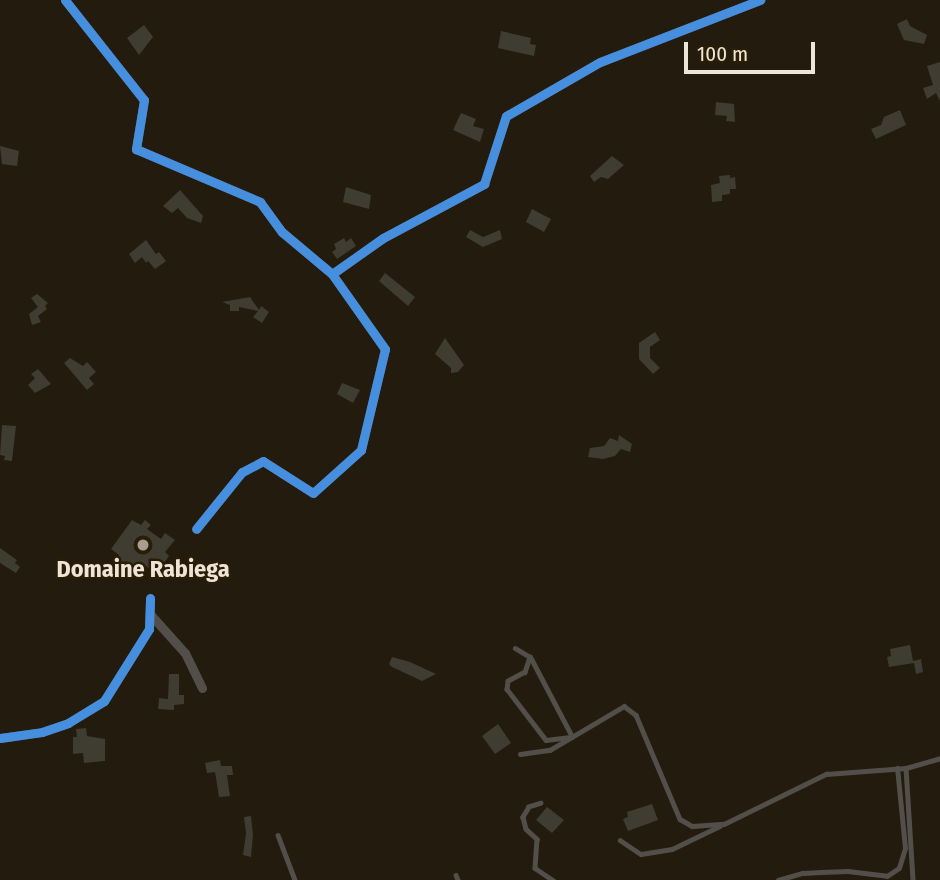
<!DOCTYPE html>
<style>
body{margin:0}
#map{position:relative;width:940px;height:880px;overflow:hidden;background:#221b0e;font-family:"Fira Sans Condensed",sans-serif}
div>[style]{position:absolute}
.building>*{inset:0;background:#3f3c31}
.service>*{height:4.5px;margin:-2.25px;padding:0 2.25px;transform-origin:2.25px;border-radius:2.25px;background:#524e4a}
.minor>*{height:9px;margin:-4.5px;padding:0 4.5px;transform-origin:4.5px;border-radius:4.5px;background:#524e4a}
.cycleway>*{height:9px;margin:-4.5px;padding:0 4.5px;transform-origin:4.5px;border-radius:4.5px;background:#468fdf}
.dots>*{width:19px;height:19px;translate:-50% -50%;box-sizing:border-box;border:4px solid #2a1d06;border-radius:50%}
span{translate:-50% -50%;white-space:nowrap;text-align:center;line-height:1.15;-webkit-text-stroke:5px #2a1d06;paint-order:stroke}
.poi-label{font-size:24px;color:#eee5d8;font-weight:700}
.scale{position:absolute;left:684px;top:42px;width:131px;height:32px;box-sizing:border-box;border:4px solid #eee5d8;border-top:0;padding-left:9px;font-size:21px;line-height:24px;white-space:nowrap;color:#eee5d8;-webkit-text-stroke:5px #2a1d06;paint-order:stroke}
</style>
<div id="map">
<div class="building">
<div style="clip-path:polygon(907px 19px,910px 26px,927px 35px,924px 44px,904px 40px,897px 24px)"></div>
<div style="clip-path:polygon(144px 25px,153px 37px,139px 55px,127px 38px)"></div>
<div style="clip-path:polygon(501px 31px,531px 38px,530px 44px,536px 45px,534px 56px,498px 48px)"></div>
<div style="clip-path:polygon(940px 62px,940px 101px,936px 93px,927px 99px,923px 88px,933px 85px,927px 66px)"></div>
<div style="clip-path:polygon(716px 102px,734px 104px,735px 122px,726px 121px,727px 116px,715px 115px)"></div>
<div style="clip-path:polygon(900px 110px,906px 125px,876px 139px,871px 129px,881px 125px,884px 117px)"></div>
<div style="clip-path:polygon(461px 113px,476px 119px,473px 126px,484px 129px,480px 142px,453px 130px)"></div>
<div style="clip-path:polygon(0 146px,19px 151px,17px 166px,2px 164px)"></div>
<div style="clip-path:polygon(612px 156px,624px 165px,608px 179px,601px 177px,594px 182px,590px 176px)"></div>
<div style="clip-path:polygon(730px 175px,730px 178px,735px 177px,736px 189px,730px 189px,730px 194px,722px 195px,722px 201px,712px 202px,711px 185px,720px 183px,719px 176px)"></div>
<div style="clip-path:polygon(346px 187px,371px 195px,369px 209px,343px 202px)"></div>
<div style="clip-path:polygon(180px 190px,203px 216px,201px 223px,187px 218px,178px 208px,172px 213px,163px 206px)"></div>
<div style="clip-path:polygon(532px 209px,551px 219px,544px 232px,526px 222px)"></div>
<div style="clip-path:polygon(470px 230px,483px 237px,500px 230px,502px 239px,483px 247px,466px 237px)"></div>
<div style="clip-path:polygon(344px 238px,346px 242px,351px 238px,356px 246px,337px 259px,332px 252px,336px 249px,334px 244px)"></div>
<div style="clip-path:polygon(146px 240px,156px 254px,159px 252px,166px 261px,155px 269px,148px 261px,146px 263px,142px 257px,135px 263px,129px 254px)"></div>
<div style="clip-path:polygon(385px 273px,415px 297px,408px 306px,379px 281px)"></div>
<div style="clip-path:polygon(37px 294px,48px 303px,45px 306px,47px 309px,38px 316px,41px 322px,32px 325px,29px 314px,38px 307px,31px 298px)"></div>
<div style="clip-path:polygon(250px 297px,259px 310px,261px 306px,269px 312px,262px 323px,253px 317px,258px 311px,239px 307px,239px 311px,230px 311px,230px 305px,222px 302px)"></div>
<div style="clip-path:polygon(655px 332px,660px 340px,650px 347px,650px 358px,660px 368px,653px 374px,639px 359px,639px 343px)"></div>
<div style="clip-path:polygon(445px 338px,464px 365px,458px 372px,451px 373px,451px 368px,435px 354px)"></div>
<div style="clip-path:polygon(70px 358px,83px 366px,87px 362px,96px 372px,89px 378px,94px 384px,87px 390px,64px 363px)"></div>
<div style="clip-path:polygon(38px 369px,51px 384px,35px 393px,28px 385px,35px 378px,31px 374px)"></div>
<div style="clip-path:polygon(342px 383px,360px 390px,353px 403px,337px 394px)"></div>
<div style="clip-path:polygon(2px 425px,16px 426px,12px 461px,4px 460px,5px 456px,0 455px)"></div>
<div style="clip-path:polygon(619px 435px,632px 444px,630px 452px,621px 449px,615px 456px,603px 459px,588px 457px,590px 448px,604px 446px,610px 438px,618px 441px)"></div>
<div style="clip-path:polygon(132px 520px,141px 525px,145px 520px,151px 525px,147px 529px,161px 539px,165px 533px,175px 540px,165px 552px,169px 556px,156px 574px,146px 566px,145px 577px,135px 577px,135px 573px,116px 559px,119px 555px,111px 549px)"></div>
<div style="clip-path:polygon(0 548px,17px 560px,15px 563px,20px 567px,16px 573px,0 563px)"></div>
<div style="clip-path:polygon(910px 645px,913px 661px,921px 659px,923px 672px,916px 674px,914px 663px,889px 667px,887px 657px,891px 656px,890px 649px)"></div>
<div style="clip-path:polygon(392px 657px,410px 662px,436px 674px,422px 681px,392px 667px,389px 664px)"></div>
<div style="clip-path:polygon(169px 674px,179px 674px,179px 695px,184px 695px,184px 704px,174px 705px,174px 710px,158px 709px,159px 698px,168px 699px)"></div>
<div style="clip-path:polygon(498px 724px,511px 743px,495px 754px,482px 736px)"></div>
<div style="clip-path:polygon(86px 728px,87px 736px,105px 739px,105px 761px,84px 763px,83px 753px,73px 754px,73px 737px,77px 737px,76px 729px)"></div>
<div style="clip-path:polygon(220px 760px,221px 766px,232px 766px,233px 775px,227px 775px,230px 796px,219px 797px,215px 772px,207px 773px,205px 763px)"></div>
<div style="clip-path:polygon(652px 804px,658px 820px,628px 831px,623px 819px,628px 817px,627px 812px)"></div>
<div style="clip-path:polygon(547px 807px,564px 820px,552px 833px,536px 820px)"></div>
<div style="clip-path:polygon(251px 816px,253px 835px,251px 857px,243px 855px,246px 833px,244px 817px)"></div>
</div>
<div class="service">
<div style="left:515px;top:648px;width:17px;rotate:31deg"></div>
<div style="left:530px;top:657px;width:16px;rotate:108deg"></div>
<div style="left:525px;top:672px;width:19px;rotate:152deg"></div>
<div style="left:508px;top:681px;width:8px;rotate:97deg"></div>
<div style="left:507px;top:689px;width:64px;rotate:52.6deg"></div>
<div style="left:546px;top:740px;width:26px;rotate:-7deg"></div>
<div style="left:572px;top:737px;width:90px;rotate:-117.7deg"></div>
<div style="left:520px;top:754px;width:30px;rotate:-8deg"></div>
<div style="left:550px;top:750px;width:86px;rotate:-30.7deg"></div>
<div style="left:624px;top:706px;width:15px;rotate:37deg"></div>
<div style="left:636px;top:715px;width:113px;rotate:67.1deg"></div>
<div style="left:680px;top:819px;width:14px;rotate:30deg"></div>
<div style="left:692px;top:826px;width:32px;rotate:-4deg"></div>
<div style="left:724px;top:824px;width:114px;rotate:-26.1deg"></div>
<div style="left:826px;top:774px;width:80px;rotate:-4.3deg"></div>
<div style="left:906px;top:768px;width:35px;rotate:-16deg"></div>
<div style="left:906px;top:768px;width:112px;rotate:86.4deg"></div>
<div style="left:541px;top:803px;width:13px;rotate:162deg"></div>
<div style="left:529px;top:807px;width:12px;rotate:121deg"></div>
<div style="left:523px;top:817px;width:12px;rotate:76deg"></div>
<div style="left:526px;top:829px;width:15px;rotate:42deg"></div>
<div style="left:537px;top:839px;width:29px;rotate:94deg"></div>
<div style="left:535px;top:868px;width:22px;rotate:34deg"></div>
<div style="left:278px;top:835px;width:48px;rotate:69.3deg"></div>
<div style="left:620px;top:840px;width:25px;rotate:34deg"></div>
<div style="left:641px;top:854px;width:31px;rotate:-9deg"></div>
<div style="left:672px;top:849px;width:53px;rotate:-25.6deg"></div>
<div style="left:456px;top:875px;width:5px;rotate:68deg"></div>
<div style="left:778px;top:880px;width:26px;rotate:-16deg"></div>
<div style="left:803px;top:873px;width:18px;rotate:-3deg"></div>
<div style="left:821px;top:872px;width:27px;rotate:-2deg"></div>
<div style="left:848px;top:871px;width:39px;rotate:7deg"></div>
<div style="left:887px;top:876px;width:14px;rotate:-34deg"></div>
<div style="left:899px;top:868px;width:21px;rotate:-73deg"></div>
<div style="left:905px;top:848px;width:80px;rotate:-95.7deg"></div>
</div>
<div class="minor">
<div style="left:65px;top:0;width:127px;rotate:51.7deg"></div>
<div style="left:144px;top:100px;width:50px;rotate:99.3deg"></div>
<div style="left:136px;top:149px;width:135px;rotate:23.1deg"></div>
<div style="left:260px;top:202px;width:37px;rotate:54deg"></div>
<div style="left:282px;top:232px;width:65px;rotate:40deg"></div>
<div style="left:332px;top:274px;width:92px;rotate:54.8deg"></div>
<div style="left:385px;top:349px;width:104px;rotate:103.4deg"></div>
<div style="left:361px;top:450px;width:64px;rotate:138.1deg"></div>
<div style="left:313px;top:493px;width:59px;rotate:-147.4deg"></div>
<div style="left:263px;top:461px;width:24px;rotate:152deg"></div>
<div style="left:242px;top:472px;width:73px;rotate:128.9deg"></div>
<div style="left:332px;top:274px;width:62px;rotate:-35.2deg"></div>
<div style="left:383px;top:238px;width:115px;rotate:-28.1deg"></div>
<div style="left:484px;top:184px;width:71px;rotate:-72.1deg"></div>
<div style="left:506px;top:116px;width:108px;rotate:-29.9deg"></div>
<div style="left:600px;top:62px;width:172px;rotate:-21.2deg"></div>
<div style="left:150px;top:614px;width:52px;rotate:48.1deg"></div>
<div style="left:185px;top:653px;width:39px;rotate:64deg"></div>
<div style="left:0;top:738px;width:42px;rotate:-8.1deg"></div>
<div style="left:42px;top:732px;width:28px;rotate:-19deg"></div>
<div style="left:68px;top:723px;width:42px;rotate:-31.4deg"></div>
<div style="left:104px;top:701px;width:85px;rotate:-58deg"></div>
<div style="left:149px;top:629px;width:31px;rotate:-88deg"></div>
</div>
<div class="cycleway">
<div style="left:65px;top:0;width:127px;rotate:51.7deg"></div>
<div style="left:144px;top:100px;width:50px;rotate:99.3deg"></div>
<div style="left:136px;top:149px;width:135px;rotate:23.1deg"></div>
<div style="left:260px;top:202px;width:37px;rotate:54deg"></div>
<div style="left:282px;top:232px;width:65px;rotate:40deg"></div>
<div style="left:332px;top:274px;width:92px;rotate:54.8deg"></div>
<div style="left:385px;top:349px;width:104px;rotate:103.4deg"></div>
<div style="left:361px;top:450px;width:64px;rotate:138.1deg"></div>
<div style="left:313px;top:493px;width:59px;rotate:-147.4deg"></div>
<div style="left:263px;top:461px;width:24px;rotate:152deg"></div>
<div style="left:242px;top:472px;width:73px;rotate:128.9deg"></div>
<div style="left:332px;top:274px;width:62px;rotate:-35.2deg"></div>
<div style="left:383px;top:238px;width:115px;rotate:-28.1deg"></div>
<div style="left:484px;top:184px;width:71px;rotate:-72.1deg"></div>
<div style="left:506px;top:116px;width:108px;rotate:-29.9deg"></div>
<div style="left:600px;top:62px;width:172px;rotate:-21.2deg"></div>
<div style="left:0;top:738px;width:42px;rotate:-8.1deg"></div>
<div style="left:42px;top:732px;width:28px;rotate:-19deg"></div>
<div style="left:68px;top:723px;width:42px;rotate:-31.4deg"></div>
<div style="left:104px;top:701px;width:85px;rotate:-58deg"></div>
<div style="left:149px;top:629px;width:31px;rotate:-88deg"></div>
</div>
<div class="dots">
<div style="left:143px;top:545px;background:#a79e91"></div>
</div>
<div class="poi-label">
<span style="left:143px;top:570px">Domaine Rabiega</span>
</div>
<div class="scale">100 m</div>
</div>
